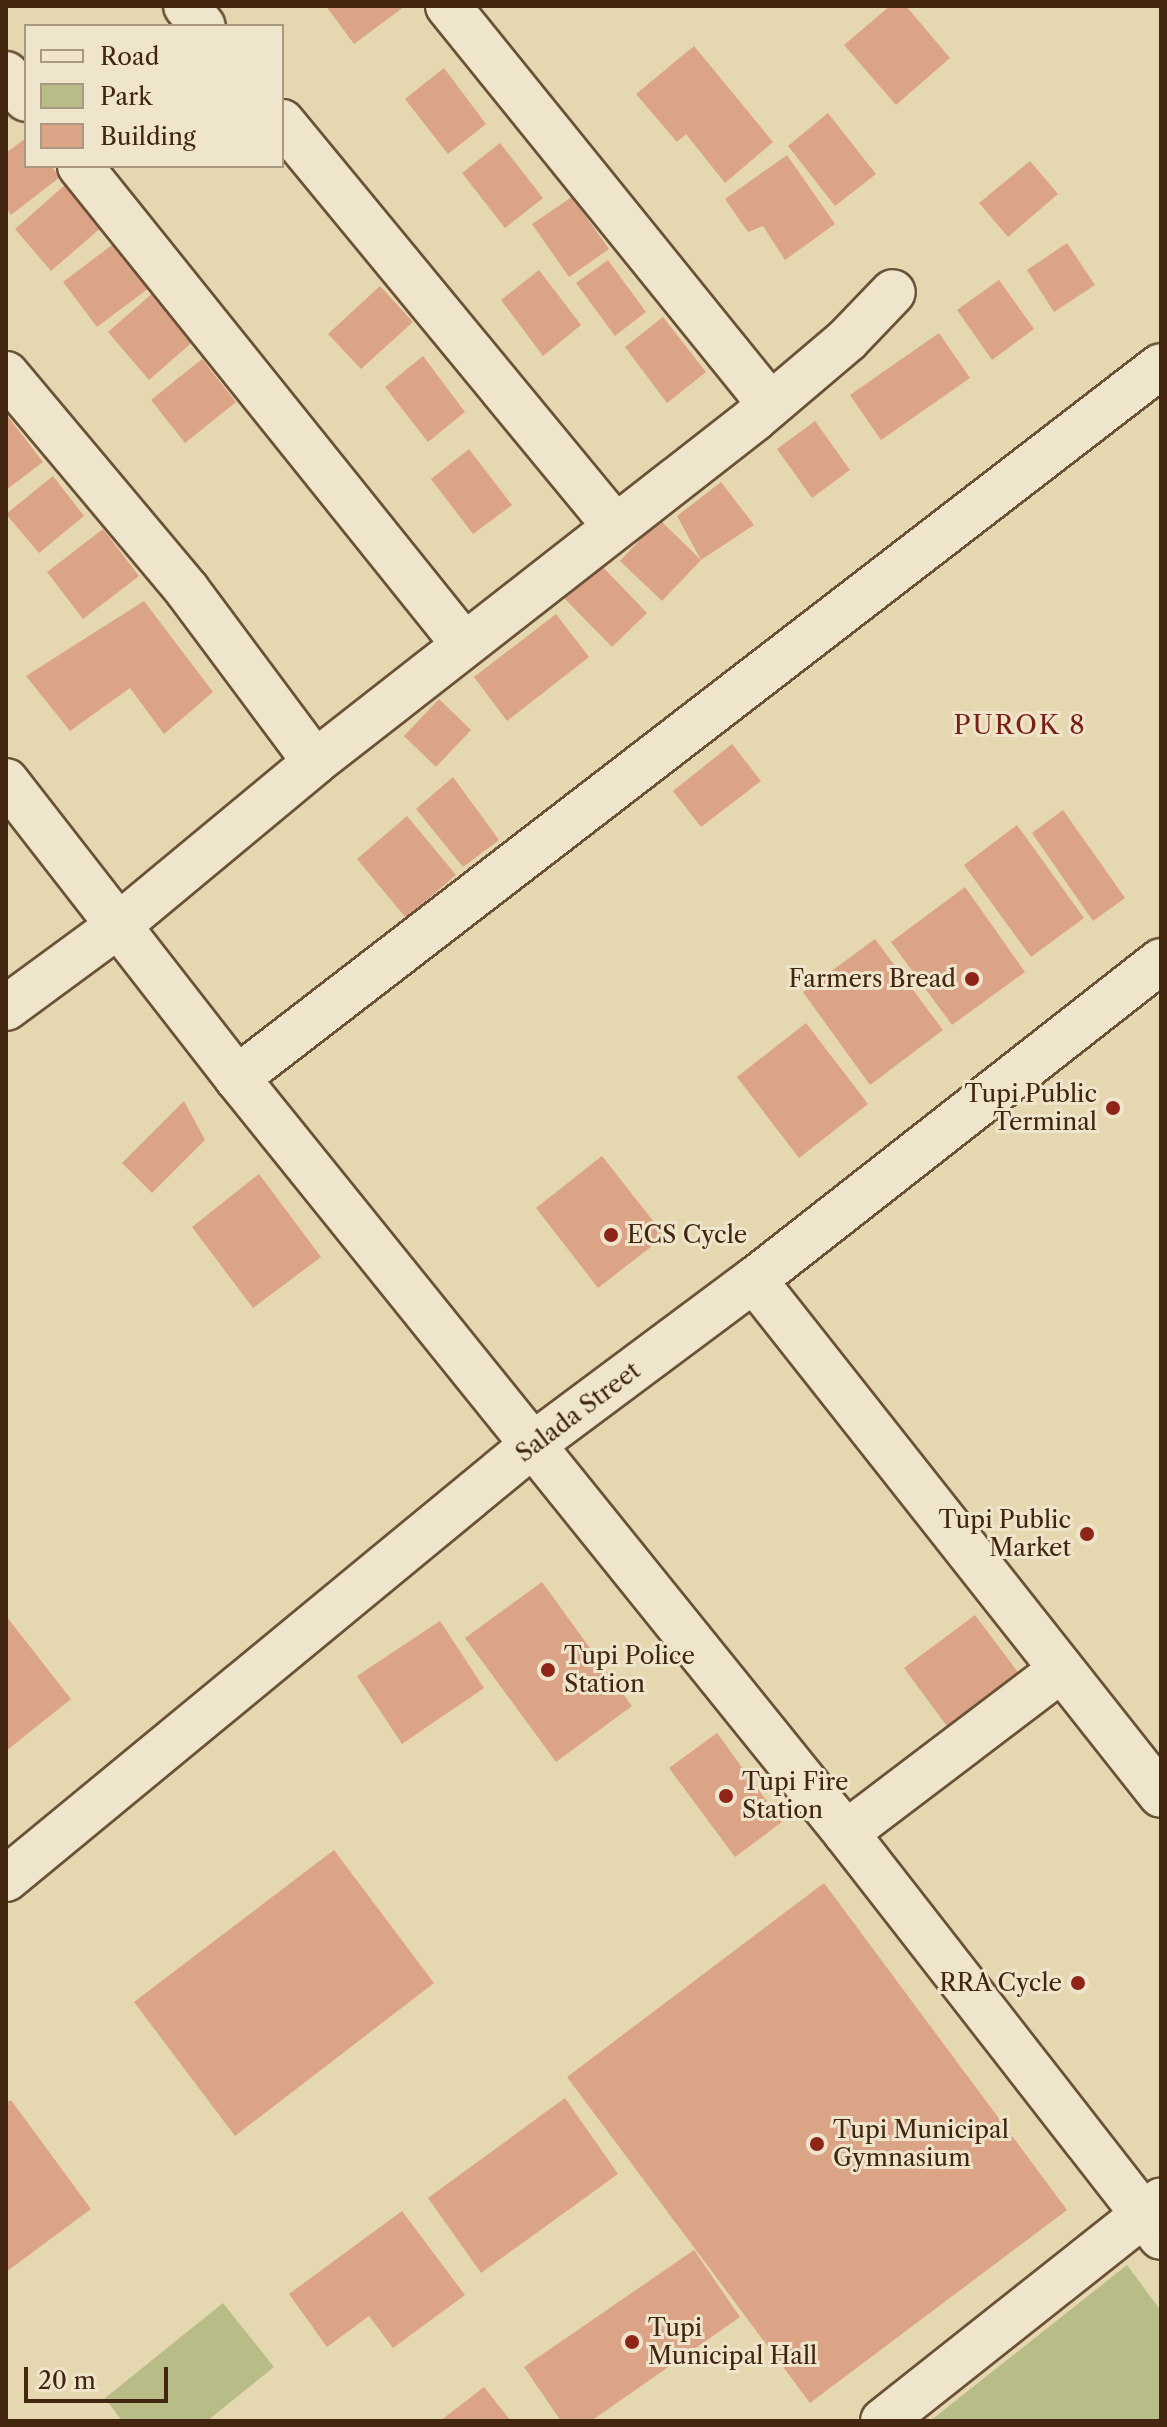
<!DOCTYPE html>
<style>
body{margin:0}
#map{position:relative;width:1167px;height:2427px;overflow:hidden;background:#e5d7b0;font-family:"Libre Caslon Text",serif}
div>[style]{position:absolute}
.green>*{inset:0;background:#b8bd88}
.building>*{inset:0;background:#dca486}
.roads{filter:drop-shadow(2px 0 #6b5237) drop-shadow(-2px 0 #6b5237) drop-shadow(0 2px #6b5237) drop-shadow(0 -2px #6b5237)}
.minor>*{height:44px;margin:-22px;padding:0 22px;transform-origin:22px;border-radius:22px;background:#eee5cc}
.dots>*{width:22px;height:22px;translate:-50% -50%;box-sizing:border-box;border:4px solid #eee5cc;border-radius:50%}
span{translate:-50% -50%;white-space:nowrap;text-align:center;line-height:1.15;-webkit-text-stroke:6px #eee5cc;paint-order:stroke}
.poi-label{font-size:24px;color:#42260f}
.right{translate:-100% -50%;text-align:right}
.left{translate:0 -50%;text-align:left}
.street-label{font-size:24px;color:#42260f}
.neighbourhood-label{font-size:26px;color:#7a1f14;letter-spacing:2px}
.frame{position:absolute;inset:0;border:8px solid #42260f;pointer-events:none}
.legend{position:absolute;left:24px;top:24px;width:260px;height:144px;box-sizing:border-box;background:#eee5cc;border:2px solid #a99980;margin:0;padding:10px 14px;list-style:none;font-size:24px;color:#42260f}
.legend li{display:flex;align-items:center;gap:16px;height:40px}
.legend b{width:40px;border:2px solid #a99980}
.scale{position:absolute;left:24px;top:2367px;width:144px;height:36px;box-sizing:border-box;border:4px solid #42260f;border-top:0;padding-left:10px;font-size:24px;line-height:28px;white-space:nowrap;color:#42260f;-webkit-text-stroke:6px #eee5cc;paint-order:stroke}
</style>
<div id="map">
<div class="green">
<div style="clip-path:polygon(1127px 2265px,1161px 2311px,1161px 2421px,930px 2421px)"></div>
<div style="clip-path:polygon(223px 2303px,274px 2367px,207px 2421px,122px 2421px,105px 2398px)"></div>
</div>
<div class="building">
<div style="clip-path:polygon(326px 6px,405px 6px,354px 44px)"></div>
<div style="clip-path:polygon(890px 6px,906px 6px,950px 58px,896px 105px,844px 45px)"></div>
<div style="clip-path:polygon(694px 46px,773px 142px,725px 183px,686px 134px,677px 142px,636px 94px)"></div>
<div style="clip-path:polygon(444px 68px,486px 124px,448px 154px,405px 99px)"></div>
<div style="clip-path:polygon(828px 113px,876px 174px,835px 206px,788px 146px)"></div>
<div style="clip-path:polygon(26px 138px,26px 166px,51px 166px,60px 177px,11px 215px,6px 208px,6px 153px)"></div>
<div style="clip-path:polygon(500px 143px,543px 198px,505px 228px,462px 173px)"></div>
<div style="clip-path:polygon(787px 155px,835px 224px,785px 260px,763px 226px,748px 232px,725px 199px)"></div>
<div style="clip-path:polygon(1030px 161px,1058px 194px,1008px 237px,979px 203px)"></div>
<div style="clip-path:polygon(66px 184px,103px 226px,51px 271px,15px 229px)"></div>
<div style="clip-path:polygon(572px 197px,609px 249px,569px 277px,532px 224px)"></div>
<div style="clip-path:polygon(116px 242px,149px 288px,97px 327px,63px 282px)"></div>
<div style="clip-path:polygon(1067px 243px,1095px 285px,1054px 312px,1027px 270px)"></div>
<div style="clip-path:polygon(608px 260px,646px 312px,615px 336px,576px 283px)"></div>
<div style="clip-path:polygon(539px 270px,581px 325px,543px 356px,501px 300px)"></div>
<div style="clip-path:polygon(999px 280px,1034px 329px,992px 360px,957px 310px)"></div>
<div style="clip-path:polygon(380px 286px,413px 322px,361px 369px,328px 334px)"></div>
<div style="clip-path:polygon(155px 291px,197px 338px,149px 380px,108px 332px)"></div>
<div style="clip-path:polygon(663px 317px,706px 372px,667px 403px,625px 347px)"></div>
<div style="clip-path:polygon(939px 333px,970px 378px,881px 440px,850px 395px)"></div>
<div style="clip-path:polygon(423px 356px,465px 412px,428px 442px,385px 387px)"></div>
<div style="clip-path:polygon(202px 359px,236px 402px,185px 443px,151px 400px)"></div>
<div style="clip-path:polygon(6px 414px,43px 462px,6px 490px)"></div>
<div style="clip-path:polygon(815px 421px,850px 470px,812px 498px,777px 449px)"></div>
<div style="clip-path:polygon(469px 449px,512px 505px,473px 534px,431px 479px)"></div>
<div style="clip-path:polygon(53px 476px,84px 516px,39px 553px,6px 514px)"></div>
<div style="clip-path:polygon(721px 482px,754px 525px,701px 560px,662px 601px,620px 561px,659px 519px,701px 560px,677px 516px)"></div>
<div style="clip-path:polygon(103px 529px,139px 576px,83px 619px,47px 572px)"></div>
<div style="clip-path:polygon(599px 563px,647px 613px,612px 647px,564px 598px)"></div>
<div style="clip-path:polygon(144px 601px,213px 692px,164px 734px,130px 688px,70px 731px,26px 676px)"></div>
<div style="clip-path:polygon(556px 614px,589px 657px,507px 721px,474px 677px)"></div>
<div style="clip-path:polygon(439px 699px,471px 730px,436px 767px,404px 736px)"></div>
<div style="clip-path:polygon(732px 744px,761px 781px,701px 827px,673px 791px)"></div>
<div style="clip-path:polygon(453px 777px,499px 840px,463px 867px,416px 809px)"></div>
<div style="clip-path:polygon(1063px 810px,1125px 898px,1093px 921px,1032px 833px)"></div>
<div style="clip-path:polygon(407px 816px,456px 875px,406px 918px,357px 859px)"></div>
<div style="clip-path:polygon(1017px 825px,1084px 918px,1031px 957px,964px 865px)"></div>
<div style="clip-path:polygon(965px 887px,1025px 972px,952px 1025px,891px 942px)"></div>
<div style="clip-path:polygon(875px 939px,943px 1030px,870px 1085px,803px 992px)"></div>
<div style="clip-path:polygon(806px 1023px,868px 1104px,799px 1158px,737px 1077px)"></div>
<div style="clip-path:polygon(184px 1101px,205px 1140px,152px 1193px,122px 1163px)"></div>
<div style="clip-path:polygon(602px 1156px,665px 1236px,598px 1288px,536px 1208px)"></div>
<div style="clip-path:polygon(259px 1174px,321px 1257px,253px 1308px,192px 1227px)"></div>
<div style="clip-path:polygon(542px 1582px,632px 1706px,556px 1762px,465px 1638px)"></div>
<div style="clip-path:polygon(975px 1615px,1023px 1679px,952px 1733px,904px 1668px)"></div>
<div style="clip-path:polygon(6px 1616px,71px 1699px,6px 1751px)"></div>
<div style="clip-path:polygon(440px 1621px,484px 1688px,402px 1744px,357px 1676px)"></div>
<div style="clip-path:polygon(717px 1733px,782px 1822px,735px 1857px,669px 1768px)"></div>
<div style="clip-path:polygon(334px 1850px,434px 1983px,235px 2136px,134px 2002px)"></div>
<div style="clip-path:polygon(824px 1883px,1067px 2210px,810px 2403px,567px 2077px)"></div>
<div style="clip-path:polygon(565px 2098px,618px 2174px,481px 2273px,428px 2198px)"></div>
<div style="clip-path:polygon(11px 2100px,91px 2209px,6px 2272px,6px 2103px)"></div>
<div style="clip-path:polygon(402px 2211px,465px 2295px,393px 2348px,369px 2316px,327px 2347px,289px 2294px)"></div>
<div style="clip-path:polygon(694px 2250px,740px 2317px,591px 2421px,561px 2421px,524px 2367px)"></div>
<div style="clip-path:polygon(484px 2387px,511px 2421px,440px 2421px)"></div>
</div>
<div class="roads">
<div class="minor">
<div style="left:186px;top:6px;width:26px;rotate:50deg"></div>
<div style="left:448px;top:6px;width:511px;rotate:51.04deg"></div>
<div style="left:6px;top:74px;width:32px;rotate:51deg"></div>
<div style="left:282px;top:122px;width:524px;rotate:50.5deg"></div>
<div style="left:80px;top:166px;width:612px;rotate:51.24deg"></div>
<div style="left:6px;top:374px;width:282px;rotate:50deg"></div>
<div style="left:187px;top:590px;width:214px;rotate:53.3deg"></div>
<div style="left:315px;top:762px;width:557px;rotate:-38deg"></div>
<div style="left:754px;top:419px;width:122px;rotate:-40.3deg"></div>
<div style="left:847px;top:340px;width:66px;rotate:-46.2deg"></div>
<div style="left:6px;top:781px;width:376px;rotate:52.1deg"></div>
<div style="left:237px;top:1078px;width:970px;rotate:51.11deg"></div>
<div style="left:846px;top:1833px;width:512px;rotate:52.06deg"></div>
<div style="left:6px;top:1008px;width:140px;rotate:-36.3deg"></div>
<div style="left:119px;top:925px;width:255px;rotate:-39.7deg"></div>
<div style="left:237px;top:1078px;width:1166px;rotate:-37.62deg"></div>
<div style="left:754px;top:1280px;width:656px;rotate:51.68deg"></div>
<div style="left:846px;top:1833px;width:270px;rotate:-37.2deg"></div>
<div style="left:6px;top:1879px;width:686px;rotate:-39.5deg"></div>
<div style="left:535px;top:1443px;width:273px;rotate:-36.7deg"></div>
<div style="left:754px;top:1280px;width:517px;rotate:-38.09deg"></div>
<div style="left:883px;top:2421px;width:355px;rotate:-38.4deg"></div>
</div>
</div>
<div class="dots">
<div style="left:972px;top:979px;background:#8f2418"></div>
<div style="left:1113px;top:1108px;background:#8f2418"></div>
<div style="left:611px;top:1235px;background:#8f2418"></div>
<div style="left:1087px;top:1534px;background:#8f2418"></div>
<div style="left:548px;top:1670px;background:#8f2418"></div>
<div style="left:726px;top:1796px;background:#8f2418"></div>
<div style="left:1078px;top:1983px;background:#8f2418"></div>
<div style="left:817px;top:2144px;background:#8f2418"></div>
<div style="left:632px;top:2342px;background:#8f2418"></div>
</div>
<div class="poi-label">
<span class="right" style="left:956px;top:979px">Farmers Bread</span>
<span class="right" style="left:1097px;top:1108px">Tupi Public<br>Terminal</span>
<span class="left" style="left:627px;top:1235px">ECS Cycle</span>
<span class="right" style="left:1071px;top:1534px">Tupi Public<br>Market</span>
<span class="left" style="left:564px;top:1670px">Tupi Police<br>Station</span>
<span class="left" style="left:742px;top:1796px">Tupi Fire<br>Station</span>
<span class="right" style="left:1062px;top:1983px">RRA Cycle</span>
<span class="left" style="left:833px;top:2144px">Tupi Municipal<br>Gymnasium</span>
<span class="left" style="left:648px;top:2342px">Tupi<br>Municipal Hall</span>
</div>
<div class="street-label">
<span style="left:578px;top:1412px;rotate:-37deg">Salada Street</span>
</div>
<div class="neighbourhood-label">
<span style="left:1020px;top:726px">PUROK 8</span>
</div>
<div class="frame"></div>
<ul class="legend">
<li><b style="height:10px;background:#eee5cc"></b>Road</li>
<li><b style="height:22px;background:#b8bd88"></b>Park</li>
<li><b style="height:22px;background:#dca486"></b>Building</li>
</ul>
<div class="scale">20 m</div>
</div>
